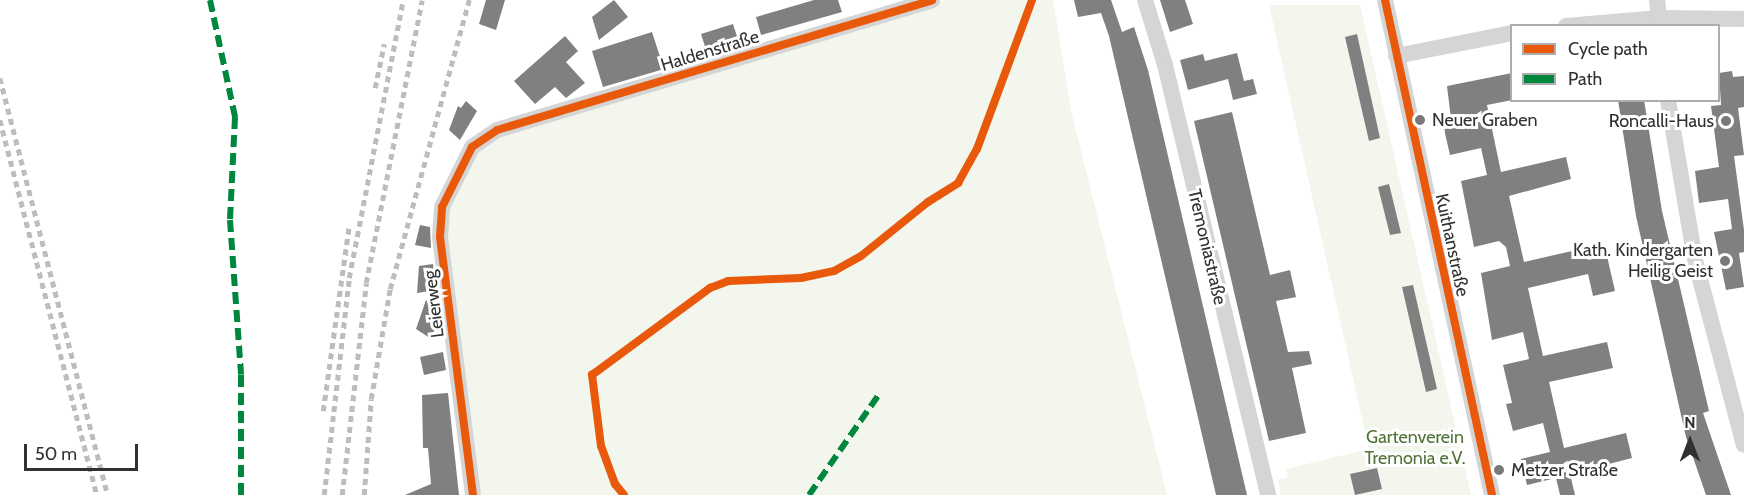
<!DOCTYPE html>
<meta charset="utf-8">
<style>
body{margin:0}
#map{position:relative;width:1744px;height:495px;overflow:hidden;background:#fff;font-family:Cabin,sans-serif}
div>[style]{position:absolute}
.green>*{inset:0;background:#f2f6ed}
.building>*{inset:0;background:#808080}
.minor>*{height:16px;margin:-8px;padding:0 8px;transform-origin:8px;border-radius:8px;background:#d5d5d5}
.rail>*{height:4.5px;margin-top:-2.25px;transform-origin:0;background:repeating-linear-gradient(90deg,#bdbdbd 0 6px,transparent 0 10.5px)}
.quiet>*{height:6px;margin-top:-3px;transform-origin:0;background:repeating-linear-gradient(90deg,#00873e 0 12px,transparent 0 18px)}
.cycleway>*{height:8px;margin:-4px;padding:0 4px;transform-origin:4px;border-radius:4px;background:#e8590c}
.dots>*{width:16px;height:16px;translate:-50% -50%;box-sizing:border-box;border:3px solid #fff;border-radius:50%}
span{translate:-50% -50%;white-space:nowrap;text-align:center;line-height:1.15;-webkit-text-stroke:6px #fff;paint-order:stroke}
.street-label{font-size:18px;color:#313131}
.poi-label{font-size:18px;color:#313131}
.left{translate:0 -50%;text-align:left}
.right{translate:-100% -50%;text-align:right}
.park-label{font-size:18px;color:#517339}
.legend{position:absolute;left:1510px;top:24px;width:210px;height:78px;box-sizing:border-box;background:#fff;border:2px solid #adadad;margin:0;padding:8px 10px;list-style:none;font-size:18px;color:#313131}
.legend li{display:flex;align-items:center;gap:12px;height:30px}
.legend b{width:30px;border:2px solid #adadad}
.north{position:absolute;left:1660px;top:411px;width:60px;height:60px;-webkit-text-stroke:4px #fff;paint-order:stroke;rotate:0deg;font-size:16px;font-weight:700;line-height:24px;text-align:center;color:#313131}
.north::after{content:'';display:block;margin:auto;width:21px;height:27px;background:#313131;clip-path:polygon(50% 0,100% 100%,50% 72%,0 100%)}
.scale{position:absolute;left:24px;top:444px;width:114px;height:27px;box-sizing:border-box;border:3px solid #313131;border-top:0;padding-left:8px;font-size:18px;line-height:21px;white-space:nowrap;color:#313131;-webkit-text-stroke:4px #fff;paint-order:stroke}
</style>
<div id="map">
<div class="green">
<div style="clip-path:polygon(944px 0,1053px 0,1072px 115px,1167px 495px,475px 495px,442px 236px,455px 180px,485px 140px)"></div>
<div style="clip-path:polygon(1269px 5px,1360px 5px,1471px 495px,1281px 495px,1278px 480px,1288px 477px,1286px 469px,1369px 449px)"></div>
</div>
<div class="building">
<div style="clip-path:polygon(486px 0,505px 0,496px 30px,479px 24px)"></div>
<div style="clip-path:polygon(614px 0,628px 17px,599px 40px,592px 17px)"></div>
<div style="clip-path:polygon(814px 0,838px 0,842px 12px,761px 35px,756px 17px)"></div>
<div style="clip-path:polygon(1074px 0,1111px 0,1122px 32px,1134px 27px,1148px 70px,1247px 495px,1216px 495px,1109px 36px,1101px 13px,1078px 17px)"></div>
<div style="clip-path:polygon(1160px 0,1185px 0,1193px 24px,1170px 32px)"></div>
<div style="clip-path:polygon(733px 24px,740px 46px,708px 56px,701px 34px)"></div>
<div style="clip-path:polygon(652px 32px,664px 69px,603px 87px,592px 51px)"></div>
<div style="clip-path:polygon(1357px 34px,1380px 138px,1369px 141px,1345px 37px)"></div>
<div style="clip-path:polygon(565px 36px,578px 51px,566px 62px,585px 83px,566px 98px,555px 87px,535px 104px,514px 81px)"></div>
<div style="clip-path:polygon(1237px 53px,1244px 81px,1253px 79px,1257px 94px,1233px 100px,1228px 79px,1188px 90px,1180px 60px,1203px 54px,1205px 61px)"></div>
<div style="clip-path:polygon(1732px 71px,1733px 77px,1744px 76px,1744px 107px,1738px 108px,1744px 155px,1734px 156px,1744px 230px,1744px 252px,1739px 253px,1744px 287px,1726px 290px,1714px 232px,1732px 229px,1728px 199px,1699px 203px,1695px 171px,1719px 167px,1711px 106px,1721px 105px,1719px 73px)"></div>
<div style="clip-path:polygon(1512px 73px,1512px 100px,1487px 105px,1501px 172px,1566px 157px,1571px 179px,1509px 196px,1524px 262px,1585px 248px,1588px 260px,1607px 256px,1615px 291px,1593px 296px,1588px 274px,1528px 288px,1543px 356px,1607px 342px,1613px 368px,1549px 382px,1564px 448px,1626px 433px,1632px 458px,1570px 474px,1575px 495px,1560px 495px,1556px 478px,1527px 485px,1521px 459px,1550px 452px,1543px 423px,1513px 431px,1506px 404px,1512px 403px,1503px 365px,1529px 359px,1523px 332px,1492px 340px,1481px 273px,1510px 266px,1506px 247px,1499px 241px,1474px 247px,1461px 181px,1487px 175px,1481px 148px,1450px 155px,1444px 129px,1452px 127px,1447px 86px)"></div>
<div style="clip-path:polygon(1618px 100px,1644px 100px,1662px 211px,1709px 411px,1703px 413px,1731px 495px,1706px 495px,1686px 437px,1636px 216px)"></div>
<div style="clip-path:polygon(466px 101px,477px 111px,460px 140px,449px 130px,458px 106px,461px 108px)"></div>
<div style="clip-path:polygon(1232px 112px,1270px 275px,1290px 270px,1296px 297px,1276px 301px,1288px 352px,1309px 351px,1312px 364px,1292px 368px,1306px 433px,1269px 441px,1194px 121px)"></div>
<div style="clip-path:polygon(1389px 184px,1401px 233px,1390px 235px,1378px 187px)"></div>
<div style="clip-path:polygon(420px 225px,430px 227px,431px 248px,415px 245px)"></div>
<div style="clip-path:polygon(433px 264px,436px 290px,417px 293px,419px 266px)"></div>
<div style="clip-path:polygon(1413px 285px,1437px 389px,1426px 392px,1402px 287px)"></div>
<div style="clip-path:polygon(426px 300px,436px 313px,433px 340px,416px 329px)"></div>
<div style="clip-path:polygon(443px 352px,446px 370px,424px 375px,420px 357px)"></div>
<div style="clip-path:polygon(448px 393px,459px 495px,405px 495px,431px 484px,428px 448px,423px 448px,422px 395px)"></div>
<div style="clip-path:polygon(1377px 468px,1382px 489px,1355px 495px,1350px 474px)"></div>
</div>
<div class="minor">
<div style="left:1145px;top:0;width:68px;rotate:72.9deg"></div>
<div style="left:1165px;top:65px;width:442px;rotate:76.5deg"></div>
<div style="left:1385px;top:0;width:506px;rotate:77.8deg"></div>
<div style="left:1657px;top:0;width:26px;rotate:83deg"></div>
<div style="left:1566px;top:26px;width:93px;rotate:-4.9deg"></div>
<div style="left:1659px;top:18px;width:85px;rotate:0.7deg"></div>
<div style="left:1396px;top:56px;width:118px;rotate:-11.2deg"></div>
<div style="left:1668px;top:100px;width:162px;rotate:80.4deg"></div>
<div style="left:1695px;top:260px;width:191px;rotate:75.2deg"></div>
<div style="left:473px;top:495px;width:260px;rotate:-97.3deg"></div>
<div style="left:440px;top:237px;width:30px;rotate:-86deg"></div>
<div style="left:442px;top:207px;width:67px;rotate:-63.4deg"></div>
<div style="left:472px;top:147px;width:30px;rotate:-34deg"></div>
<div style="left:497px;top:130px;width:454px;rotate:-16.6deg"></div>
</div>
<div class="rail">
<div style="left:0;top:78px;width:431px;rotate:75.5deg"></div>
<div style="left:375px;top:88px;width:45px;rotate:-78.4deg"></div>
<div style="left:0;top:120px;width:387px;rotate:75.5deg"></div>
<div style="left:323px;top:411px;width:186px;rotate:-82deg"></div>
<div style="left:324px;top:495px;width:218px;rotate:-83.4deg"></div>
<div style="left:349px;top:278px;width:283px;rotate:-79deg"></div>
<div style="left:342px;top:495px;width:213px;rotate:-83.5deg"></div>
<div style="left:366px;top:283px;width:288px;rotate:-78.8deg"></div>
<div style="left:364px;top:495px;width:96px;rotate:-85.8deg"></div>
<div style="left:371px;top:399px;width:112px;rotate:-80.2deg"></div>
<div style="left:390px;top:289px;width:300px;rotate:-74.7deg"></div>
</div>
<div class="quiet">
<div style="left:210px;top:0;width:120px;rotate:77.9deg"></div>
<div style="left:235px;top:117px;width:103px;rotate:92.8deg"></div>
<div style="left:230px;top:220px;width:155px;rotate:85.9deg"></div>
<div style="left:241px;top:375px;width:120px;rotate:90deg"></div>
<div style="left:809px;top:495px;width:124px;rotate:-55.2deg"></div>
</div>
<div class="cycleway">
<div style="left:1385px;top:0;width:506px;rotate:77.8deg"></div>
<div style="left:473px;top:495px;width:260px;rotate:-97.3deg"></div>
<div style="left:440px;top:237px;width:30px;rotate:-86deg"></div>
<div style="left:442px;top:207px;width:67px;rotate:-63.4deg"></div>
<div style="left:472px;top:147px;width:30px;rotate:-34deg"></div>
<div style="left:497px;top:130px;width:454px;rotate:-16.6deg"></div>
<div style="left:624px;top:495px;width:14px;rotate:-129deg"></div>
<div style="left:615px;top:484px;width:40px;rotate:-110.2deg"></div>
<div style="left:601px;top:446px;width:72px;rotate:-97.2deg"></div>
<div style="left:592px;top:375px;width:147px;rotate:-36.4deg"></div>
<div style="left:710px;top:288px;width:19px;rotate:-21deg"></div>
<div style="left:728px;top:281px;width:73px;rotate:-2.4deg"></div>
<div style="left:801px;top:278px;width:34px;rotate:-12deg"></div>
<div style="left:834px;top:271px;width:31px;rotate:-29deg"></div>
<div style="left:861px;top:256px;width:86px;rotate:-38.9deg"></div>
<div style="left:928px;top:202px;width:36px;rotate:-32deg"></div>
<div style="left:958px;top:183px;width:39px;rotate:-61deg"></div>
<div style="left:977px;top:149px;width:159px;rotate:-69.7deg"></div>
</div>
<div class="dots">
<div style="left:1420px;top:120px;background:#797979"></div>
<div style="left:1726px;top:121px;background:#797979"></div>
<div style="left:1725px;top:261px;background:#797979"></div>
<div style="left:1499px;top:470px;background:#797979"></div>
</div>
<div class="street-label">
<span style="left:710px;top:51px;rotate:-17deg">Haldenstraße</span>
<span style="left:1452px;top:245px;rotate:78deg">Kuithanstraße</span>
<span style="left:1207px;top:247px;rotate:77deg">Tremoniastraße</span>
<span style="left:434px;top:304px;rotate:-97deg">Leierweg</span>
</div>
<div class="poi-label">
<span class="left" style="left:1432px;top:120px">Neuer Graben</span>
<span class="right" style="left:1714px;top:121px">Roncalli-Haus</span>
<span class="right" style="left:1713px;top:261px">Kath. Kindergarten<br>Heilig Geist</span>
<span class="left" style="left:1511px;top:470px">Metzer Straße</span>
</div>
<div class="park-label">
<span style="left:1415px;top:448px">Gartenverein<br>Tremonia e.V.</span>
</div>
<ul class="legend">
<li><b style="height:8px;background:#e8590c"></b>Cycle path</li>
<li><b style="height:8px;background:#00873e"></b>Path</li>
</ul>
<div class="north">N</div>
<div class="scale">50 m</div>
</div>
